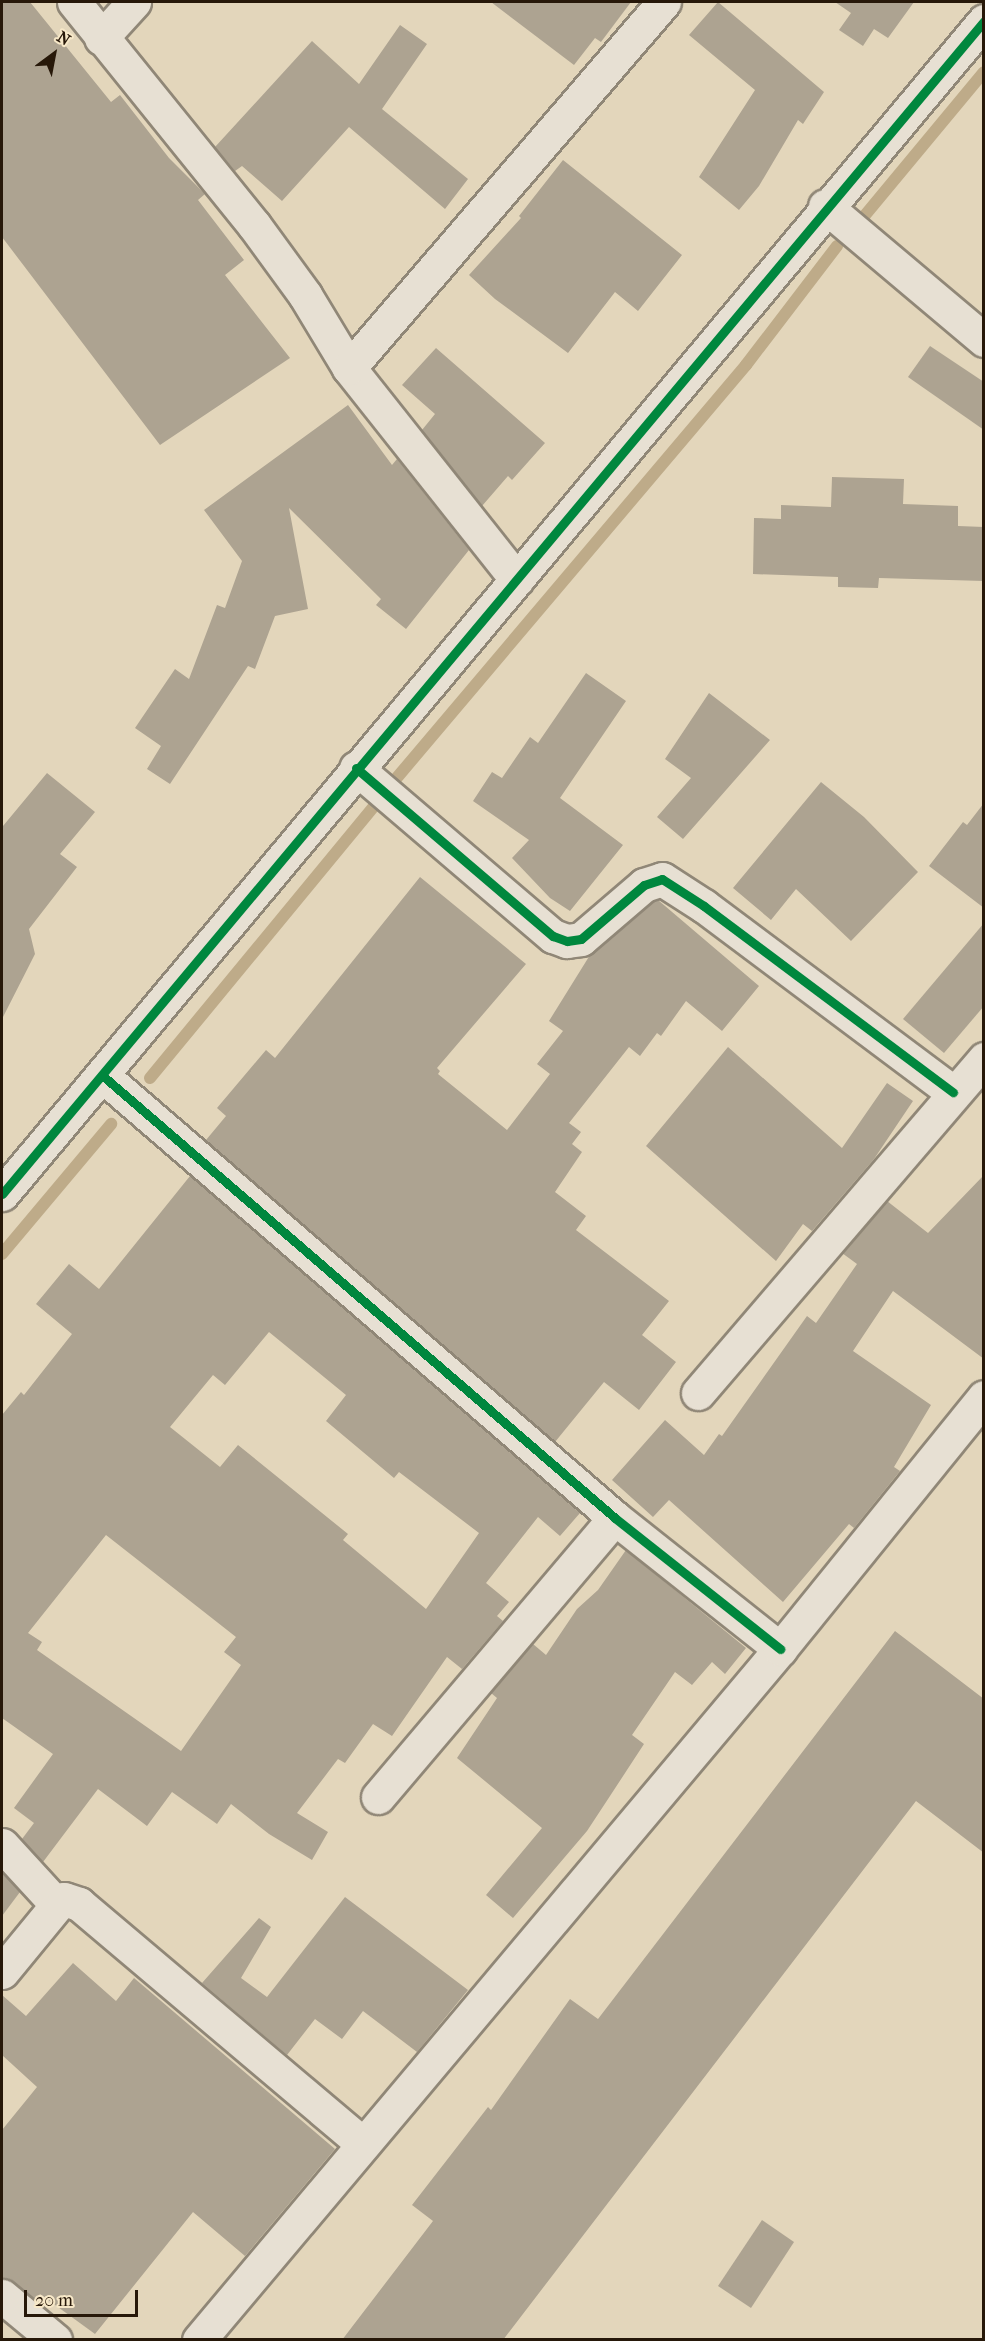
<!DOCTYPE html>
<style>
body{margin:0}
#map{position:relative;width:985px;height:2341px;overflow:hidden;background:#e3d6bb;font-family:"IM FELL French Canon",serif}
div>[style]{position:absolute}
.stream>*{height:12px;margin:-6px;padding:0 6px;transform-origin:6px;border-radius:6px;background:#beab89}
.building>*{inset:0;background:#ada391}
.roads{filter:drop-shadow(2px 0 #908777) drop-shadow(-2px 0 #908777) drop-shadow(0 2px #908777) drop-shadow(0 -2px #908777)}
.minor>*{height:33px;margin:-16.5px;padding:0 16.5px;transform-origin:16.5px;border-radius:16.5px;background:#e7e0d3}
.cycleway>*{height:9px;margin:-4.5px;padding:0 4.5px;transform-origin:4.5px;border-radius:4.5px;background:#00873e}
span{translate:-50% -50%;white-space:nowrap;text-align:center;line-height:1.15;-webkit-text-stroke:5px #f7e8c8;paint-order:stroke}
.frame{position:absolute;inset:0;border:3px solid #271809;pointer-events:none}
.north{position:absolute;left:24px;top:24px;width:60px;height:60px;-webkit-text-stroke:4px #f7e8c8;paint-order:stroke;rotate:32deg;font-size:16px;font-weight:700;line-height:24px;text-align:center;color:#271809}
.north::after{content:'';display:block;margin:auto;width:21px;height:27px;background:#271809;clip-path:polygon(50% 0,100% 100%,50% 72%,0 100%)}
.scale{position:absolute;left:24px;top:2290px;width:114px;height:27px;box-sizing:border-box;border:3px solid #271809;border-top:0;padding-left:8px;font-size:18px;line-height:21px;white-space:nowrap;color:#271809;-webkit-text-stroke:4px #f7e8c8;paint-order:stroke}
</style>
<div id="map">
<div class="stream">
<div style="left:861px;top:220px;width:192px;rotate:-50.3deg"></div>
<div style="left:389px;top:787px;width:553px;rotate:-49.77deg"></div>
<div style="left:746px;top:365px;width:150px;rotate:-52.6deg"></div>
<div style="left:150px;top:1078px;width:359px;rotate:-50.5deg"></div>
<div style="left:2px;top:1254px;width:170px;rotate:-50deg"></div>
</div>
<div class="building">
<div style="clip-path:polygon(2px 2px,30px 2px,111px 102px,120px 95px,169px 158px,205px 194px,198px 200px,244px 260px,225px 275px,290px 358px,160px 445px,2px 237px)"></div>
<div style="clip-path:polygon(491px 2px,631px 2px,601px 42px,595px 38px,574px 65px)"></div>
<div style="clip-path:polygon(718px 2px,824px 92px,803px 124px,798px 120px,759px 186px,739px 210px,699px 177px,755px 90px,689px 35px)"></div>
<div style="clip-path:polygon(835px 2px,914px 2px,888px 38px,874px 29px,863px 46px,839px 30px,851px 13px)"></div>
<div style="clip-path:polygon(400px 25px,427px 44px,382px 109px,468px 179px,445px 209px,349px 127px,282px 201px,242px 166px,235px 171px,215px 147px,312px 41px,359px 84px)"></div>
<div style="clip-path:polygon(563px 160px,682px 255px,638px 311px,615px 292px,568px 353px,495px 299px,469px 275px,521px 218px,519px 216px)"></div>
<div style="clip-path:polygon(930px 346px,984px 382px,984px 430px,908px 377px)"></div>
<div style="clip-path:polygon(436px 348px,545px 443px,512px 480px,508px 476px,482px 506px,422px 430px,435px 414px,402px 385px)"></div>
<div style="clip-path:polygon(348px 405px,392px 465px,397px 459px,469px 550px,406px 629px,376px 605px,381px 599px,289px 508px,308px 609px,275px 616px,255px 669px,248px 666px,170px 784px,147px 769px,161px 746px,135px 728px,175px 669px,189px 679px,217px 605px,225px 608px,242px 561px,204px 510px)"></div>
<div style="clip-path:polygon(832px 477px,904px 479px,903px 504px,958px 506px,958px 526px,984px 527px,984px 581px,879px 578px,878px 588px,838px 587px,838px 577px,753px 574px,754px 518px,781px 519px,781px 505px,831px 507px)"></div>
<div style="clip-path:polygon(586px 673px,626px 701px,560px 798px,623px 845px,570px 911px,550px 898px,512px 858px,529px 840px,473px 801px,492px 772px,502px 778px,530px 737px,538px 743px)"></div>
<div style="clip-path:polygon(709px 693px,770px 740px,683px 839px,657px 817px,691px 778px,665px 759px)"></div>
<div style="clip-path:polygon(47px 773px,95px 812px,60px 854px,77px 867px,29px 929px,35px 954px,2px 1019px,3px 826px)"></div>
<div style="clip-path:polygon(821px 782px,864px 817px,918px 872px,851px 941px,796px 889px,771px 920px,733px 888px)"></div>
<div style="clip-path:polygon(984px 803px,984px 908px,929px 866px,963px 822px,967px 825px)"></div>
<div style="clip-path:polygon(420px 877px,526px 964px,437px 1068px,440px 1071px,438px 1074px,507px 1130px,550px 1074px,537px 1064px,563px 1031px,549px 1021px,590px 955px,653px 902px,658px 900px,759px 986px,722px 1031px,686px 1001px,661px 1036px,657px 1033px,640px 1056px,629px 1047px,569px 1123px,581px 1132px,572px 1144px,582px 1152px,555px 1192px,586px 1216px,576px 1230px,669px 1301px,642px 1335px,676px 1362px,639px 1410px,604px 1382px,555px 1442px,206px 1140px,226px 1116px,217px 1108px,266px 1050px,275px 1058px)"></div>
<div style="clip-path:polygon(984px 923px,984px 1006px,944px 1053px,903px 1019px)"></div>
<div style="clip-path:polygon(728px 1047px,842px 1148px,887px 1083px,913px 1101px,874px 1159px,812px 1231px,803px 1224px,776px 1261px,646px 1146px)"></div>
<div style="clip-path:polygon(984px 1175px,984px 1359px,893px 1291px,853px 1351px,931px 1405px,894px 1467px,900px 1471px,854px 1528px,849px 1524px,783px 1602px,669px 1500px,653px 1517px,612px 1480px,665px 1420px,704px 1455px,719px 1434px,722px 1436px,807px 1316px,816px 1323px,857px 1264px,842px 1253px,887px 1201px,928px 1233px)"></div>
<div style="clip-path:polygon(evenodd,190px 1176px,580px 1513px,560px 1536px,538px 1517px,486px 1583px,509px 1602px,497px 1616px,503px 1621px,462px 1669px,447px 1657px,392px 1736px,373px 1724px,345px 1763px,338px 1759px,297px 1813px,328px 1832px,312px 1860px,269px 1834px,231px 1804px,217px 1824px,172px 1792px,147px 1826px,98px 1789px,43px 1862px,22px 1839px,34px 1823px,14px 1808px,53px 1754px,2px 1718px,2px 1415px,21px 1392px,24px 1395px,72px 1334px,36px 1304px,69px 1264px,99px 1289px,190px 1176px,269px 1332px,346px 1395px,326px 1421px,394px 1478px,399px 1472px,479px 1533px,426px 1609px,343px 1540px,348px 1534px,238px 1445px,220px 1467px,170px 1427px,213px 1375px,225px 1385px,269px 1332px,190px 1176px,106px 1535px,236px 1637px,224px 1652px,241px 1665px,181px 1751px,37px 1650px,42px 1642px,28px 1633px,106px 1535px)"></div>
<div style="clip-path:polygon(626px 1550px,746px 1648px,725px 1674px,712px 1662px,692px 1685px,675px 1672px,632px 1735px,644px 1744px,610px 1796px,587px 1831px,513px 1918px,486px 1895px,542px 1828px,457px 1758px,497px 1698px,491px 1693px,533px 1644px,546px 1655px,577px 1609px,598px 1590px)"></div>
<div style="clip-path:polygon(895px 1631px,984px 1699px,984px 1853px,916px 1801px,503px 2340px,342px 2340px,433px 2221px,412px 2205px,488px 2107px,491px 2110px,570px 1999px,598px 2019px)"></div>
<div style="clip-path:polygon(2px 1872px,20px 1892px,2px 1916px)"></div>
<div style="clip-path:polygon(345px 1897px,468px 1990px,417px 2052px,363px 2011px,342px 2039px,315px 2019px,287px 2055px,202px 1983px,259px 1918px,271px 1927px,241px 1978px,267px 1997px)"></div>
<div style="clip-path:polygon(73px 1963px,116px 2001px,134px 1978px,335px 2149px,245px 2256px,193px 2212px,95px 2334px,40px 2294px,36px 2300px,14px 2282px,2px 2278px,2px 2130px,37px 2087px,2px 2055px,2px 1995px,26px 2016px)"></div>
<div style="clip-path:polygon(762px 2220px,794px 2242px,751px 2308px,718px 2286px)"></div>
</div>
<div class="roads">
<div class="minor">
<div style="left:74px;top:2px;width:287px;rotate:51.1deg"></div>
<div style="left:254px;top:225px;width:87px;rotate:53.9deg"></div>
<div style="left:305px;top:295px;width:85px;rotate:58.9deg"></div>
<div style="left:349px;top:368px;width:270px;rotate:51.6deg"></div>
<div style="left:101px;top:38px;width:49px;rotate:-47.5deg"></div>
<div style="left:825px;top:206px;width:208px;rotate:40.1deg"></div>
<div style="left:349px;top:368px;width:483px;rotate:-49.3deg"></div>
<div style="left:356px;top:768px;width:259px;rotate:40.5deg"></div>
<div style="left:553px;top:936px;width:15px;rotate:20deg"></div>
<div style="left:567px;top:941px;width:14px;rotate:-8deg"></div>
<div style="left:581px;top:939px;width:83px;rotate:-40.6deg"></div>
<div style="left:644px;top:885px;width:19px;rotate:-18deg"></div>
<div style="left:662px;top:879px;width:50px;rotate:32.7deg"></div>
<div style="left:704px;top:906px;width:311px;rotate:36.8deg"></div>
<div style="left:103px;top:1076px;width:676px;rotate:40.8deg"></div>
<div style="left:615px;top:1518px;width:211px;rotate:38.4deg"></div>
<div style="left:2px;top:1194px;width:1530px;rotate:-50.06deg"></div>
<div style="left:698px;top:1393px;width:440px;rotate:-49.4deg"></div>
<div style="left:378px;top:1797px;width:366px;rotate:-49.7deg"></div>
<div style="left:2px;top:1845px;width:81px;rotate:47.5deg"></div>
<div style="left:2px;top:1972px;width:87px;rotate:-50.6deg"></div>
<div style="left:57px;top:1905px;width:9px;rotate:-41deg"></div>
<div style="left:64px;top:1899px;width:16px;rotate:18deg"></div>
<div style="left:79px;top:1904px;width:372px;rotate:40.2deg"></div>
<div style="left:2px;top:2296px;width:69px;rotate:39.7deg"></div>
<div style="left:199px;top:2340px;width:903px;rotate:-49.94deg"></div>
<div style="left:780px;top:1649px;width:324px;rotate:-51deg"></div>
</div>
</div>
<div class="cycleway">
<div style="left:356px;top:768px;width:259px;rotate:40.5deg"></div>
<div style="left:553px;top:936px;width:15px;rotate:20deg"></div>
<div style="left:567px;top:941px;width:14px;rotate:-8deg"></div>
<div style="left:581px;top:939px;width:83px;rotate:-40.6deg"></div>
<div style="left:644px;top:885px;width:19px;rotate:-18deg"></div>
<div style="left:662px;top:879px;width:50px;rotate:32.7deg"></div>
<div style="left:704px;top:906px;width:311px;rotate:36.8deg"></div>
<div style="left:103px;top:1076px;width:676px;rotate:40.8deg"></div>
<div style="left:615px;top:1518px;width:211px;rotate:38.4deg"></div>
<div style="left:2px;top:1194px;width:1530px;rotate:-50.06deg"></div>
</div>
<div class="frame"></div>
<div class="north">N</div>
<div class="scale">20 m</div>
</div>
